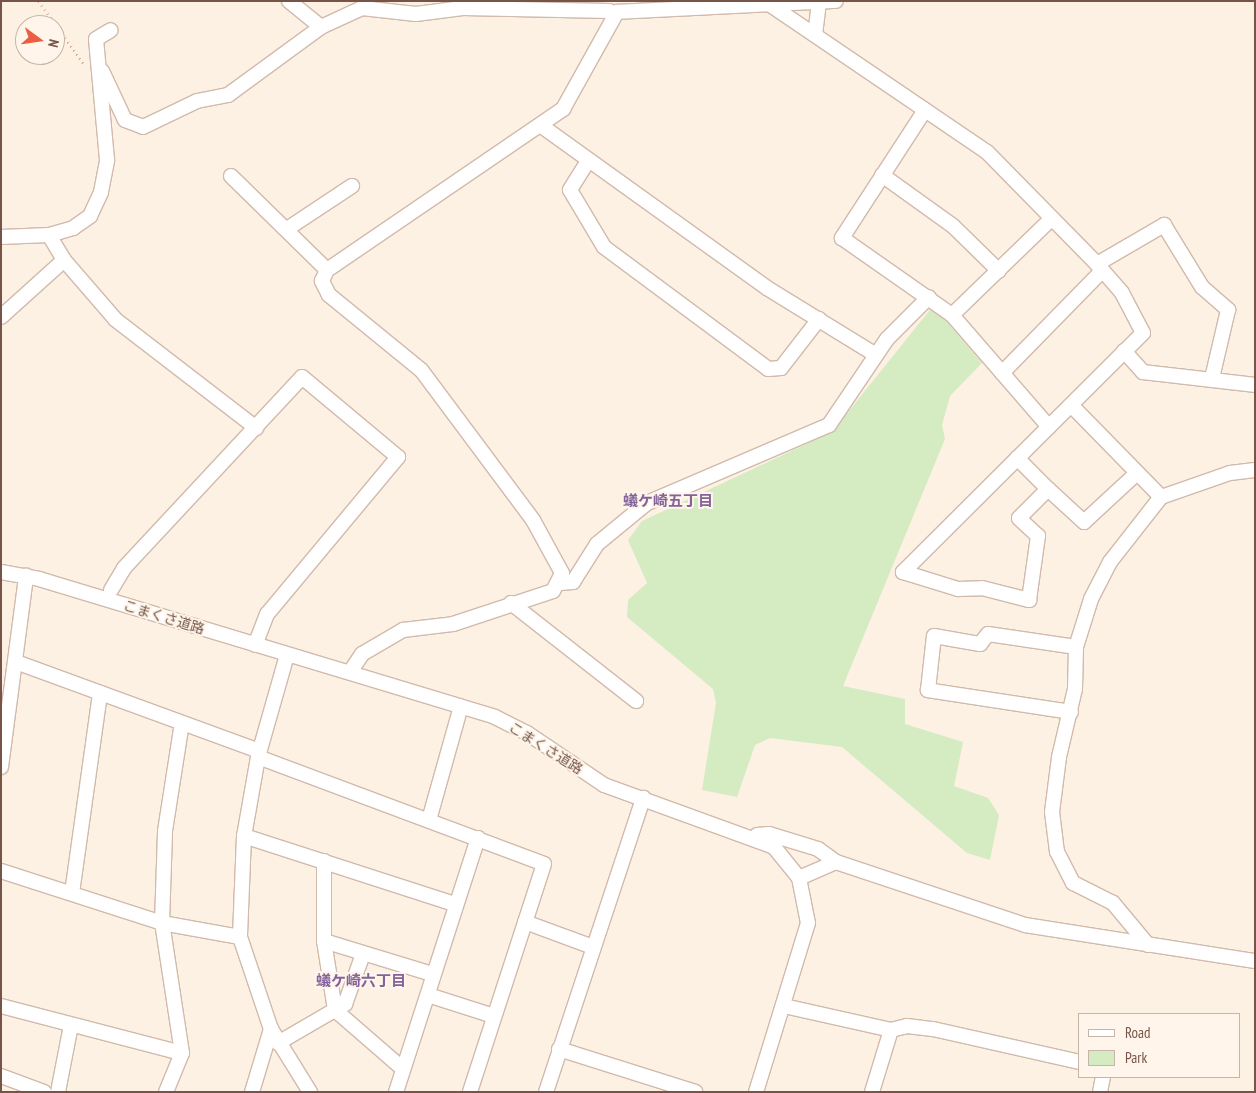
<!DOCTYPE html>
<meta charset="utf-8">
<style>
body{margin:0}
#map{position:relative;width:1256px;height:1093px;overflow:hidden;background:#fdf1e3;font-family:"PT Sans Narrow","Noto Sans JP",sans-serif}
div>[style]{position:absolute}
.green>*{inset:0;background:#d5ebc1}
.path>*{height:2.5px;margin-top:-1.25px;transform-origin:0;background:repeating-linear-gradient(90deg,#d8b09d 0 1px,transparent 0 5px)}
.roads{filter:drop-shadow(1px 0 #d1baac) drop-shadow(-1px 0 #d1baac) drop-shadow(0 1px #d1baac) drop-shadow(0 -1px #d1baac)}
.minor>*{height:14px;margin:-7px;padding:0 7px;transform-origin:7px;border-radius:7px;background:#fff}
span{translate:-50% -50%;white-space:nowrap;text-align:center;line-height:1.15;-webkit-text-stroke:4px #fff5ea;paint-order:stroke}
.street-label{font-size:14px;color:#765548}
.neighbourhood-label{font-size:15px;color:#84639a;font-weight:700}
.frame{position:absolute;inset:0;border:2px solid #765548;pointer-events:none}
.legend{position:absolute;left:1078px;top:1013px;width:162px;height:65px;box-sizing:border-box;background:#fff5ea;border:1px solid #c8b5a9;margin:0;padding:6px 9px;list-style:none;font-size:15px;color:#765548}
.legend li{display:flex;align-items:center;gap:10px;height:25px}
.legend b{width:25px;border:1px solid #c8b5a9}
.north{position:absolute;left:15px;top:15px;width:50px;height:50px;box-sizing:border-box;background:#fff5ea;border:1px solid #c8b5a9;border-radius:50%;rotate:104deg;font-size:14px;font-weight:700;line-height:20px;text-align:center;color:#765548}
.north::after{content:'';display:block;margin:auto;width:18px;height:22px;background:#eb5e44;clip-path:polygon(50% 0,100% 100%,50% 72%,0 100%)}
</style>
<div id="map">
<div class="green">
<div style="clip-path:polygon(933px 306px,982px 363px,950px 396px,942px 425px,945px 439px,843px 686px,905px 699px,905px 724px,963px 742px,954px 786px,988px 798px,999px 815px,990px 860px,967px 853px,842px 747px,770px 738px,755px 745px,737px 797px,702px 790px,716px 703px,713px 689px,627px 617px,628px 600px,647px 583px,628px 540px,642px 521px,832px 432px)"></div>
</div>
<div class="path">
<div style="left:39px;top:1px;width:79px;rotate:54.3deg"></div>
</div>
<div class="roads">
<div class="minor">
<div style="left:289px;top:1px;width:41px;rotate:39.1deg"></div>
<div style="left:769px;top:4px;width:263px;rotate:34.2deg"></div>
<div style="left:987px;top:152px;width:157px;rotate:45.5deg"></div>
<div style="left:1097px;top:264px;width:38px;rotate:49deg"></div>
<div style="left:1122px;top:293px;width:45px;rotate:62.3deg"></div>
<div style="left:1143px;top:333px;width:339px;rotate:135.1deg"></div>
<div style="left:903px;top:572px;width:58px;rotate:17.2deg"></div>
<div style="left:958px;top:589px;width:24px;rotate:-2deg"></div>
<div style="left:982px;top:588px;width:49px;rotate:14.3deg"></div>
<div style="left:1029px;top:600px;width:65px;rotate:-82deg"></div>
<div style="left:1038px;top:536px;width:26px;rotate:-137deg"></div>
<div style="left:1019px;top:518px;width:41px;rotate:-45deg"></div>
<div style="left:1048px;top:489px;width:49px;rotate:42.5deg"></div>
<div style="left:1084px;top:522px;width:72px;rotate:-42.8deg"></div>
<div style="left:815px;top:35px;width:33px;rotate:-83deg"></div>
<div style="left:102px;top:71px;width:54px;rotate:64.9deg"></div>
<div style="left:125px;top:120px;width:19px;rotate:21deg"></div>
<div style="left:143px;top:127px;width:60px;rotate:-25.7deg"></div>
<div style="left:197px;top:101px;width:32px;rotate:-11deg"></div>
<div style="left:228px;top:95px;width:115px;rotate:-36.2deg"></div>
<div style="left:321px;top:27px;width:45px;rotate:-24.9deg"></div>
<div style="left:362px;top:8px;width:54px;rotate:6.3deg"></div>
<div style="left:416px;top:14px;width:47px;rotate:-7.3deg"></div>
<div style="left:463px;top:8px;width:146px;rotate:1.2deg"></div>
<div style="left:609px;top:11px;width:7px;rotate:34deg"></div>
<div style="left:925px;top:110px;width:153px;rotate:123deg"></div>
<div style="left:842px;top:238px;width:134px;rotate:35deg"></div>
<div style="left:952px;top:315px;width:148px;rotate:49.1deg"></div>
<div style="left:543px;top:127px;width:276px;rotate:35.7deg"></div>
<div style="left:767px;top:288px;width:128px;rotate:31.6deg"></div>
<div style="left:588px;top:161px;width:34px;rotate:122deg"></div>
<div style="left:570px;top:190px;width:66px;rotate:59.2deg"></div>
<div style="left:604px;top:247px;width:204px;rotate:36.6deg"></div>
<div style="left:768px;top:369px;width:13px;rotate:-4deg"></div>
<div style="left:781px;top:368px;width:62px;rotate:-52.2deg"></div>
<div style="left:882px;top:175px;width:87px;rotate:35.7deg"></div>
<div style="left:953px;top:226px;width:64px;rotate:44.4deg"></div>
<div style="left:231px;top:176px;width:134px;rotate:44.4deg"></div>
<div style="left:287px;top:229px;width:78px;rotate:-33.5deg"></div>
<div style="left:49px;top:235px;width:29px;rotate:59deg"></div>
<div style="left:64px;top:260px;width:79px;rotate:49.1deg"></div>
<div style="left:116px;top:320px;width:177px;rotate:37.6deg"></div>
<div style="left:1px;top:237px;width:48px;rotate:-2.4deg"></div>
<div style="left:49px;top:235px;width:25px;rotate:-16deg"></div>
<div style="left:73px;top:228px;width:21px;rotate:-35deg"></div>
<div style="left:90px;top:216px;width:26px;rotate:-65deg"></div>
<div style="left:101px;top:192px;width:33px;rotate:-79deg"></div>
<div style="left:107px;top:160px;width:121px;rotate:-95.2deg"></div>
<div style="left:96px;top:39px;width:17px;rotate:-31deg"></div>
<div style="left:1097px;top:264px;width:78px;rotate:-30.2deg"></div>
<div style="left:1164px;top:225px;width:73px;rotate:58.5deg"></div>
<div style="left:1202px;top:287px;width:35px;rotate:41deg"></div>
<div style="left:1228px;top:310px;width:70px;rotate:103.2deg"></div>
<div style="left:952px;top:315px;width:138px;rotate:-44.1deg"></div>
<div style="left:1px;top:317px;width:85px;rotate:-42.1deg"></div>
<div style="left:1124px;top:351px;width:28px;rotate:48deg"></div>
<div style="left:1143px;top:372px;width:113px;rotate:6.6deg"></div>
<div style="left:1002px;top:373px;width:143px;rotate:-45.6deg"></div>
<div style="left:1072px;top:406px;width:127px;rotate:45.6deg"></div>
<div style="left:1017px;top:458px;width:44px;rotate:45deg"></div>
<div style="left:1px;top:572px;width:39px;rotate:10deg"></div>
<div style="left:39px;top:579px;width:476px;rotate:16.8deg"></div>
<div style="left:495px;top:717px;width:36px;rotate:27deg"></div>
<div style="left:527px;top:733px;width:93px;rotate:34deg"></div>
<div style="left:604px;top:785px;width:181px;rotate:20deg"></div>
<div style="left:774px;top:847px;width:40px;rotate:51deg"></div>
<div style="left:799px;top:878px;width:46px;rotate:78.7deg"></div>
<div style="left:808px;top:923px;width:177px;rotate:107.1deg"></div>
<div style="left:560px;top:583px;width:13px;rotate:-4deg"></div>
<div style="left:573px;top:582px;width:45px;rotate:-57.7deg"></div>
<div style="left:597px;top:544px;width:65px;rotate:-39.4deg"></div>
<div style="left:647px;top:503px;width:198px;rotate:-23.2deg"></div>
<div style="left:829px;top:425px;width:104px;rotate:-56deg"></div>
<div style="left:887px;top:339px;width:59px;rotate:-45deg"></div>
<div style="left:111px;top:590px;width:26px;rotate:-59deg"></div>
<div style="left:124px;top:568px;width:261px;rotate:-47deg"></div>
<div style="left:302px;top:377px;width:125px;rotate:39.8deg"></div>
<div style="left:398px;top:457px;width:204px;rotate:129.8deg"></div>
<div style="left:267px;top:614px;width:33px;rotate:111deg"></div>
<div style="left:511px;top:603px;width:159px;rotate:38.1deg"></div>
<div style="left:287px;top:655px;width:106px;rotate:105.9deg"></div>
<div style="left:258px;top:757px;width:80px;rotate:100deg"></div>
<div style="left:244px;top:836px;width:101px;rotate:92.3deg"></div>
<div style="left:240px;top:937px;width:97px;rotate:71.4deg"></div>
<div style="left:271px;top:1029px;width:74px;rotate:58.2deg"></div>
<div style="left:16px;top:662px;width:259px;rotate:20.1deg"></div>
<div style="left:350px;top:672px;width:22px;rotate:-56deg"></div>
<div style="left:362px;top:654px;width:48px;rotate:-30.3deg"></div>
<div style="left:403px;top:630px;width:50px;rotate:-6.8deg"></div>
<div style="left:453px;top:624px;width:105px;rotate:-18.3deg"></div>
<div style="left:553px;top:591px;width:20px;rotate:-63deg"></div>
<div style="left:562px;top:573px;width:60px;rotate:-118.7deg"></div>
<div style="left:533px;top:520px;width:187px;rotate:-126.7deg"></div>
<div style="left:421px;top:370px;width:119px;rotate:-140.8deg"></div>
<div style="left:329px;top:295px;width:16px;rotate:-117deg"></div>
<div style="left:322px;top:281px;width:12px;rotate:-66deg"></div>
<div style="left:327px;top:270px;width:286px;rotate:-34.3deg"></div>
<div style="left:563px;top:109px;width:111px;rotate:-60.9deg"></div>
<div style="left:617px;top:12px;width:219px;rotate:-2.9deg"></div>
<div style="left:1071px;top:712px;width:145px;rotate:-171.3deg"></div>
<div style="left:928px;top:690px;width:54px;rotate:-83.7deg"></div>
<div style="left:934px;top:636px;width:47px;rotate:9.9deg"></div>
<div style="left:980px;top:644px;width:13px;rotate:-51deg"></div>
<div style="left:988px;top:634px;width:89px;rotate:8.4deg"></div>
<div style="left:258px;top:757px;width:305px;rotate:20.5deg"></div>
<div style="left:544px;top:864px;width:240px;rotate:108deg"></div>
<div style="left:1px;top:767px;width:193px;rotate:-82.5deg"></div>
<div style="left:429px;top:820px;width:118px;rotate:-74.3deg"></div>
<div style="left:757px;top:835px;width:12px;rotate:-5deg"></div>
<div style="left:769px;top:834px;width:51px;rotate:17deg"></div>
<div style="left:818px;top:849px;width:22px;rotate:36deg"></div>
<div style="left:836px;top:862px;width:199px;rotate:18.4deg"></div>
<div style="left:1025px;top:925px;width:233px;rotate:8.9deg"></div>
<div style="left:244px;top:836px;width:222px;rotate:17.9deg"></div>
<div style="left:324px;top:861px;width:80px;rotate:90deg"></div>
<div style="left:324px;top:941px;width:70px;rotate:80.9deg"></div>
<div style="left:335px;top:1010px;width:90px;rotate:40.9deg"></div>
<div style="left:1px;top:871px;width:169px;rotate:17.9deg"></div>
<div style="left:162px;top:923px;width:79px;rotate:10.2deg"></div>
<div style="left:799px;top:878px;width:40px;rotate:-23.4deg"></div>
<div style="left:72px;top:893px;width:202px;rotate:-82deg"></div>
<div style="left:525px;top:922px;width:72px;rotate:20.2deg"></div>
<div style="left:324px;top:941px;width:113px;rotate:17deg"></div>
<div style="left:1148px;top:945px;width:55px;rotate:-129.8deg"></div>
<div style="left:1113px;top:903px;width:45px;rotate:-153.4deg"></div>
<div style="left:1073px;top:883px;width:35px;rotate:-117deg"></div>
<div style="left:1057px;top:852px;width:40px;rotate:-97.1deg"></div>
<div style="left:1052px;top:812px;width:55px;rotate:-82.7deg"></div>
<div style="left:1059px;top:757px;width:70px;rotate:-76.8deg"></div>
<div style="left:1075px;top:689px;width:42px;rotate:-88.6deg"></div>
<div style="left:1076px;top:647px;width:50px;rotate:-72.6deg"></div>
<div style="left:1091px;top:599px;width:42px;rotate:-62.8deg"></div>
<div style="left:1110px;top:562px;width:83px;rotate:-51.9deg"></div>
<div style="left:1161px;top:497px;width:73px;rotate:-19.2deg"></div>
<div style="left:1230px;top:473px;width:25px;rotate:-7deg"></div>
<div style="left:428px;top:995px;width:69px;rotate:17.7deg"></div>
<div style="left:1px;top:1006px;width:187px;rotate:14.6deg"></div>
<div style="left:784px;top:1006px;width:110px;rotate:12.6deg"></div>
<div style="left:891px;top:1030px;width:16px;rotate:-14deg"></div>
<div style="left:907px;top:1026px;width:26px;rotate:7deg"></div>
<div style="left:933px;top:1029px;width:151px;rotate:12.7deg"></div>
<div style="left:278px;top:1043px;width:78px;rotate:-30.2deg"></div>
<div style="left:345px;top:1004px;width:53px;rotate:-70.2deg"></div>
<div style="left:559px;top:1049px;width:143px;rotate:17.5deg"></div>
<div style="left:1px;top:1076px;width:46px;rotate:20.4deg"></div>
<div style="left:58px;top:1092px;width:68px;rotate:-79deg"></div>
<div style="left:166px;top:1092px;width:42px;rotate:-67.7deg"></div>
<div style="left:182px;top:1053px;width:132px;rotate:-98.7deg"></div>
<div style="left:162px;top:923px;width:92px;rotate:-88.1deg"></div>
<div style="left:165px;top:831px;width:109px;rotate:-81.1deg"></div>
<div style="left:252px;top:1092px;width:66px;rotate:-73.2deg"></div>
<div style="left:396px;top:1092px;width:267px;rotate:-72.1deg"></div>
<div style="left:546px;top:1092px;width:310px;rotate:-71.7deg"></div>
<div style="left:872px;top:1092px;width:65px;rotate:-73deg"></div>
<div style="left:1100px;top:1092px;width:15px;rotate:-79deg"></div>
</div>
</div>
<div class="street-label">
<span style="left:164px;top:617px;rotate:17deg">こまくさ道路</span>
<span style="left:546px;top:748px;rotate:32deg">こまくさ道路</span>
</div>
<div class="neighbourhood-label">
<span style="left:668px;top:501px">蟻ケ崎五丁目</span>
<span style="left:361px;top:981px">蟻ケ崎六丁目</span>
</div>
<div class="frame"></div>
<ul class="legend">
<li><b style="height:6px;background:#fff"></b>Road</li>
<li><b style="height:14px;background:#d5ebc1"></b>Park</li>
</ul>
<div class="north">N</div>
</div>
